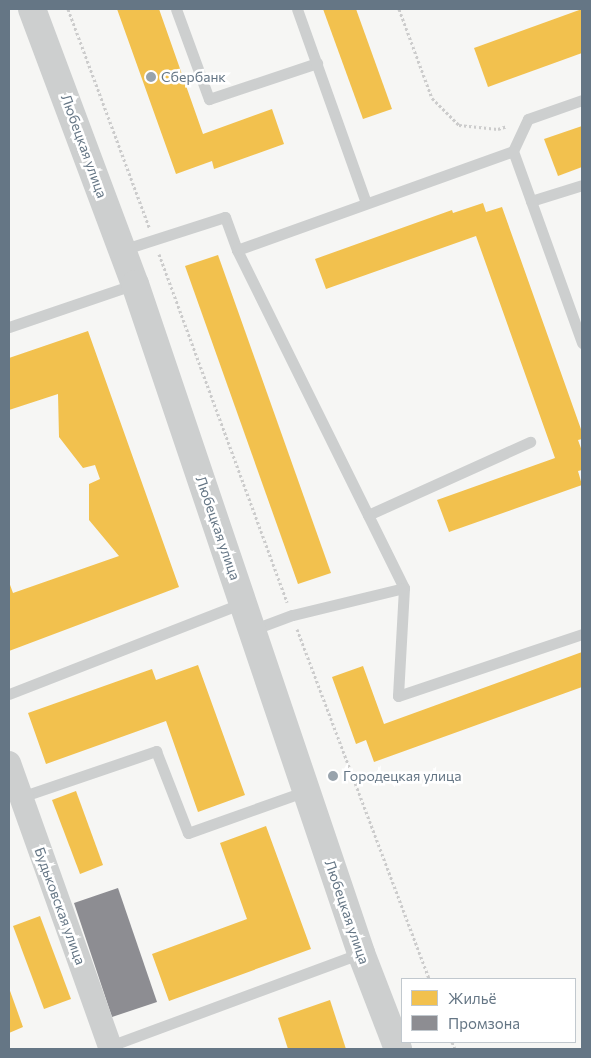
<!DOCTYPE html>
<meta charset="utf-8">
<style>
body{margin:0}
#map{position:relative;width:591px;height:1058px;overflow:hidden;background:#f6f6f4;font-family:Commissioner,sans-serif}
div>[style]{position:absolute}
.homes>*{inset:0;background:#f2c14e}
.industry>*{inset:0;background:#8d8d92}
.path>*{height:3px;margin-top:-1.5px;transform-origin:0;background:repeating-linear-gradient(90deg,#ccc 0 2.5px,transparent 0 5px)}
.service>*{height:11px;margin:-5.5px;padding:0 5.5px;transform-origin:5.5px;border-radius:5.5px;background:#cdcfcf}
.minor>*{height:24px;margin:-12px;padding:0 12px;transform-origin:12px;border-radius:12px;background:#cdcfcf}
.tertiary>*{height:28px;margin:-14px;padding:0 14px;transform-origin:14px;border-radius:14px;background:#cdcfcf}
.dots>*{width:14px;height:14px;translate:-50% -50%;box-sizing:border-box;border:2px solid #fff;border-radius:50%}
span{translate:-50% -50%;white-space:nowrap;text-align:center;line-height:1.15;-webkit-text-stroke:5px #fff;paint-order:stroke}
.poi-label{font-size:14px;color:#657685}
.left{translate:0 -50%;text-align:left}
.street-label{font-size:14px;color:#657685}
.frame{position:absolute;inset:0;border:10px solid #657685;pointer-events:none}
.legend{position:absolute;left:401px;top:978px;width:175px;height:65px;box-sizing:border-box;background:#fff;border:1px solid #c1c8ce;margin:0;padding:6px 9px;list-style:none;font-size:15px;color:#657685}
.legend li{display:flex;align-items:center;gap:10px;height:25px}
.legend b{width:25px;border:1px solid #c1c8ce}
</style>
<div id="map">
<div class="homes">
<div style="clip-path:polygon(117px 9px,159px 9px,203px 134px,272px 109px,284px 144px,214px 169px,212px 161px,176px 174px)"></div>
<div style="clip-path:polygon(323px 9px,356px 9px,392px 109px,363px 119px)"></div>
<div style="clip-path:polygon(582px 9px,582px 53px,488px 87px,474px 48px)"></div>
<div style="clip-path:polygon(582px 126px,582px 167px,558px 176px,544px 139px)"></div>
<div style="clip-path:polygon(483px 203px,486px 212px,502px 207px,582px 432px,582px 439px,578px 440px,582px 451px,582px 470px,578px 471px,582px 485px,449px 532px,437px 500px,555px 458px,476px 236px,326px 289px,315px 259px,452px 210px,453px 213px)"></div>
<div style="clip-path:polygon(218px 255px,331px 573px,298px 584px,185px 266px)"></div>
<div style="clip-path:polygon(88px 331px,179px 587px,9px 651px,9px 582px,13px 593px,119px 556px,89px 520px,89px 484px,100px 479px,95px 465px,83px 468px,59px 437px,58px 394px,9px 410px,9px 358px)"></div>
<div style="clip-path:polygon(582px 652px,582px 687px,374px 762px,366px 740px,356px 744px,332px 677px,363px 666px,384px 724px)"></div>
<div style="clip-path:polygon(198px 665px,245px 795px,198px 812px,166px 721px,46px 764px,28px 713px,152px 669px,156px 680px)"></div>
<div style="clip-path:polygon(76px 791px,103px 865px,80px 874px,52px 800px)"></div>
<div style="clip-path:polygon(266px 826px,311px 949px,169px 1001px,152px 954px,247px 919px,220px 843px)"></div>
<div style="clip-path:polygon(40px 916px,71px 999px,44px 1009px,13px 926px)"></div>
<div style="clip-path:polygon(9px 988px,23px 1027px,9px 1033px)"></div>
<div style="clip-path:polygon(330px 1000px,346px 1049px,288px 1049px,278px 1018px)"></div>
</div>
<div class="industry">
<div style="clip-path:polygon(118px 888px,157px 1002px,112px 1017px,74px 903px)"></div>
</div>
<div class="path">
<div style="left:68px;top:9px;width:233px;rotate:69.6deg"></div>
<div style="left:399px;top:9px;width:95px;rotate:69.7deg"></div>
<div style="left:432px;top:98px;width:38px;rotate:45deg"></div>
<div style="left:459px;top:125px;width:39px;rotate:6deg"></div>
<div style="left:498px;top:129px;width:9px;rotate:-18deg"></div>
<div style="left:159px;top:254px;width:371px;rotate:69.8deg"></div>
<div style="left:297px;top:629px;width:374px;rotate:69.3deg"></div>
<div style="left:452px;top:1042px;width:8px;rotate:67deg"></div>
</div>
<div class="service">
<div style="left:176px;top:9px;width:96px;rotate:69.9deg"></div>
<div style="left:209px;top:99px;width:114px;rotate:-18.4deg"></div>
<div style="left:297px;top:9px;width:206px;rotate:70.4deg"></div>
<div style="left:513px;top:151px;width:35px;rotate:-65deg"></div>
<div style="left:528px;top:119px;width:57px;rotate:-19.4deg"></div>
<div style="left:531px;top:201px;width:53px;rotate:-17.4deg"></div>
<div style="left:122px;top:250px;width:108px;rotate:-17.8deg"></div>
<div style="left:225px;top:217px;width:35px;rotate:70deg"></div>
<div style="left:237px;top:250px;width:377px;rotate:63.7deg"></div>
<div style="left:404px;top:588px;width:115px;rotate:166.4deg"></div>
<div style="left:292px;top:615px;width:43px;rotate:159.4deg"></div>
<div style="left:237px;top:250px;width:293px;rotate:-19.7deg"></div>
<div style="left:513px;top:151px;width:204px;rotate:70.2deg"></div>
<div style="left:9px;top:327px;width:133px;rotate:-18.8deg"></div>
<div style="left:368px;top:515px;width:178px;rotate:-24.3deg"></div>
<div style="left:404px;top:588px;width:108px;rotate:93.2deg"></div>
<div style="left:398px;top:696px;width:194px;rotate:-18.6deg"></div>
<div style="left:9px;top:694px;width:251px;rotate:-21.3deg"></div>
<div style="left:21px;top:797px;width:143px;rotate:-18.8deg"></div>
<div style="left:156px;top:751px;width:88px;rotate:68.7deg"></div>
<div style="left:188px;top:833px;width:125px;rotate:-19.6deg"></div>
<div style="left:110px;top:1046px;width:268px;rotate:-20.3deg"></div>
</div>
<div class="minor">
<div style="left:9px;top:763px;width:304px;rotate:70.4deg"></div>
</div>
<div class="tertiary">
<div style="left:32px;top:9px;width:294px;rotate:69.5deg"></div>
<div style="left:135px;top:284px;width:706px;rotate:71.33deg"></div>
<div style="left:361px;top:953px;width:103px;rotate:68.9deg"></div>
</div>
<div class="dots">
<div style="left:151px;top:77px;background:#98a3ac"></div>
<div style="left:333px;top:776px;background:#98a3ac"></div>
</div>
<div class="poi-label">
<span class="left" style="left:161px;top:77px">Сбербанк</span>
<span class="left" style="left:343px;top:776px">Городецкая улица</span>
</div>
<div class="street-label">
<span style="left:84px;top:146px;rotate:70deg">Любецкая улица</span>
<span style="left:218px;top:528px;rotate:71deg">Любецкая улица</span>
<span style="left:60px;top:906px;rotate:70deg">Будьковская улица</span>
<span style="left:347px;top:912px;rotate:71deg">Любецкая улица</span>
</div>
<div class="frame"></div>
<ul class="legend">
<li><b style="height:14px;background:#f2c14e"></b>Жильё</li>
<li><b style="height:14px;background:#8d8d92"></b>Промзона</li>
</ul>
</div>
